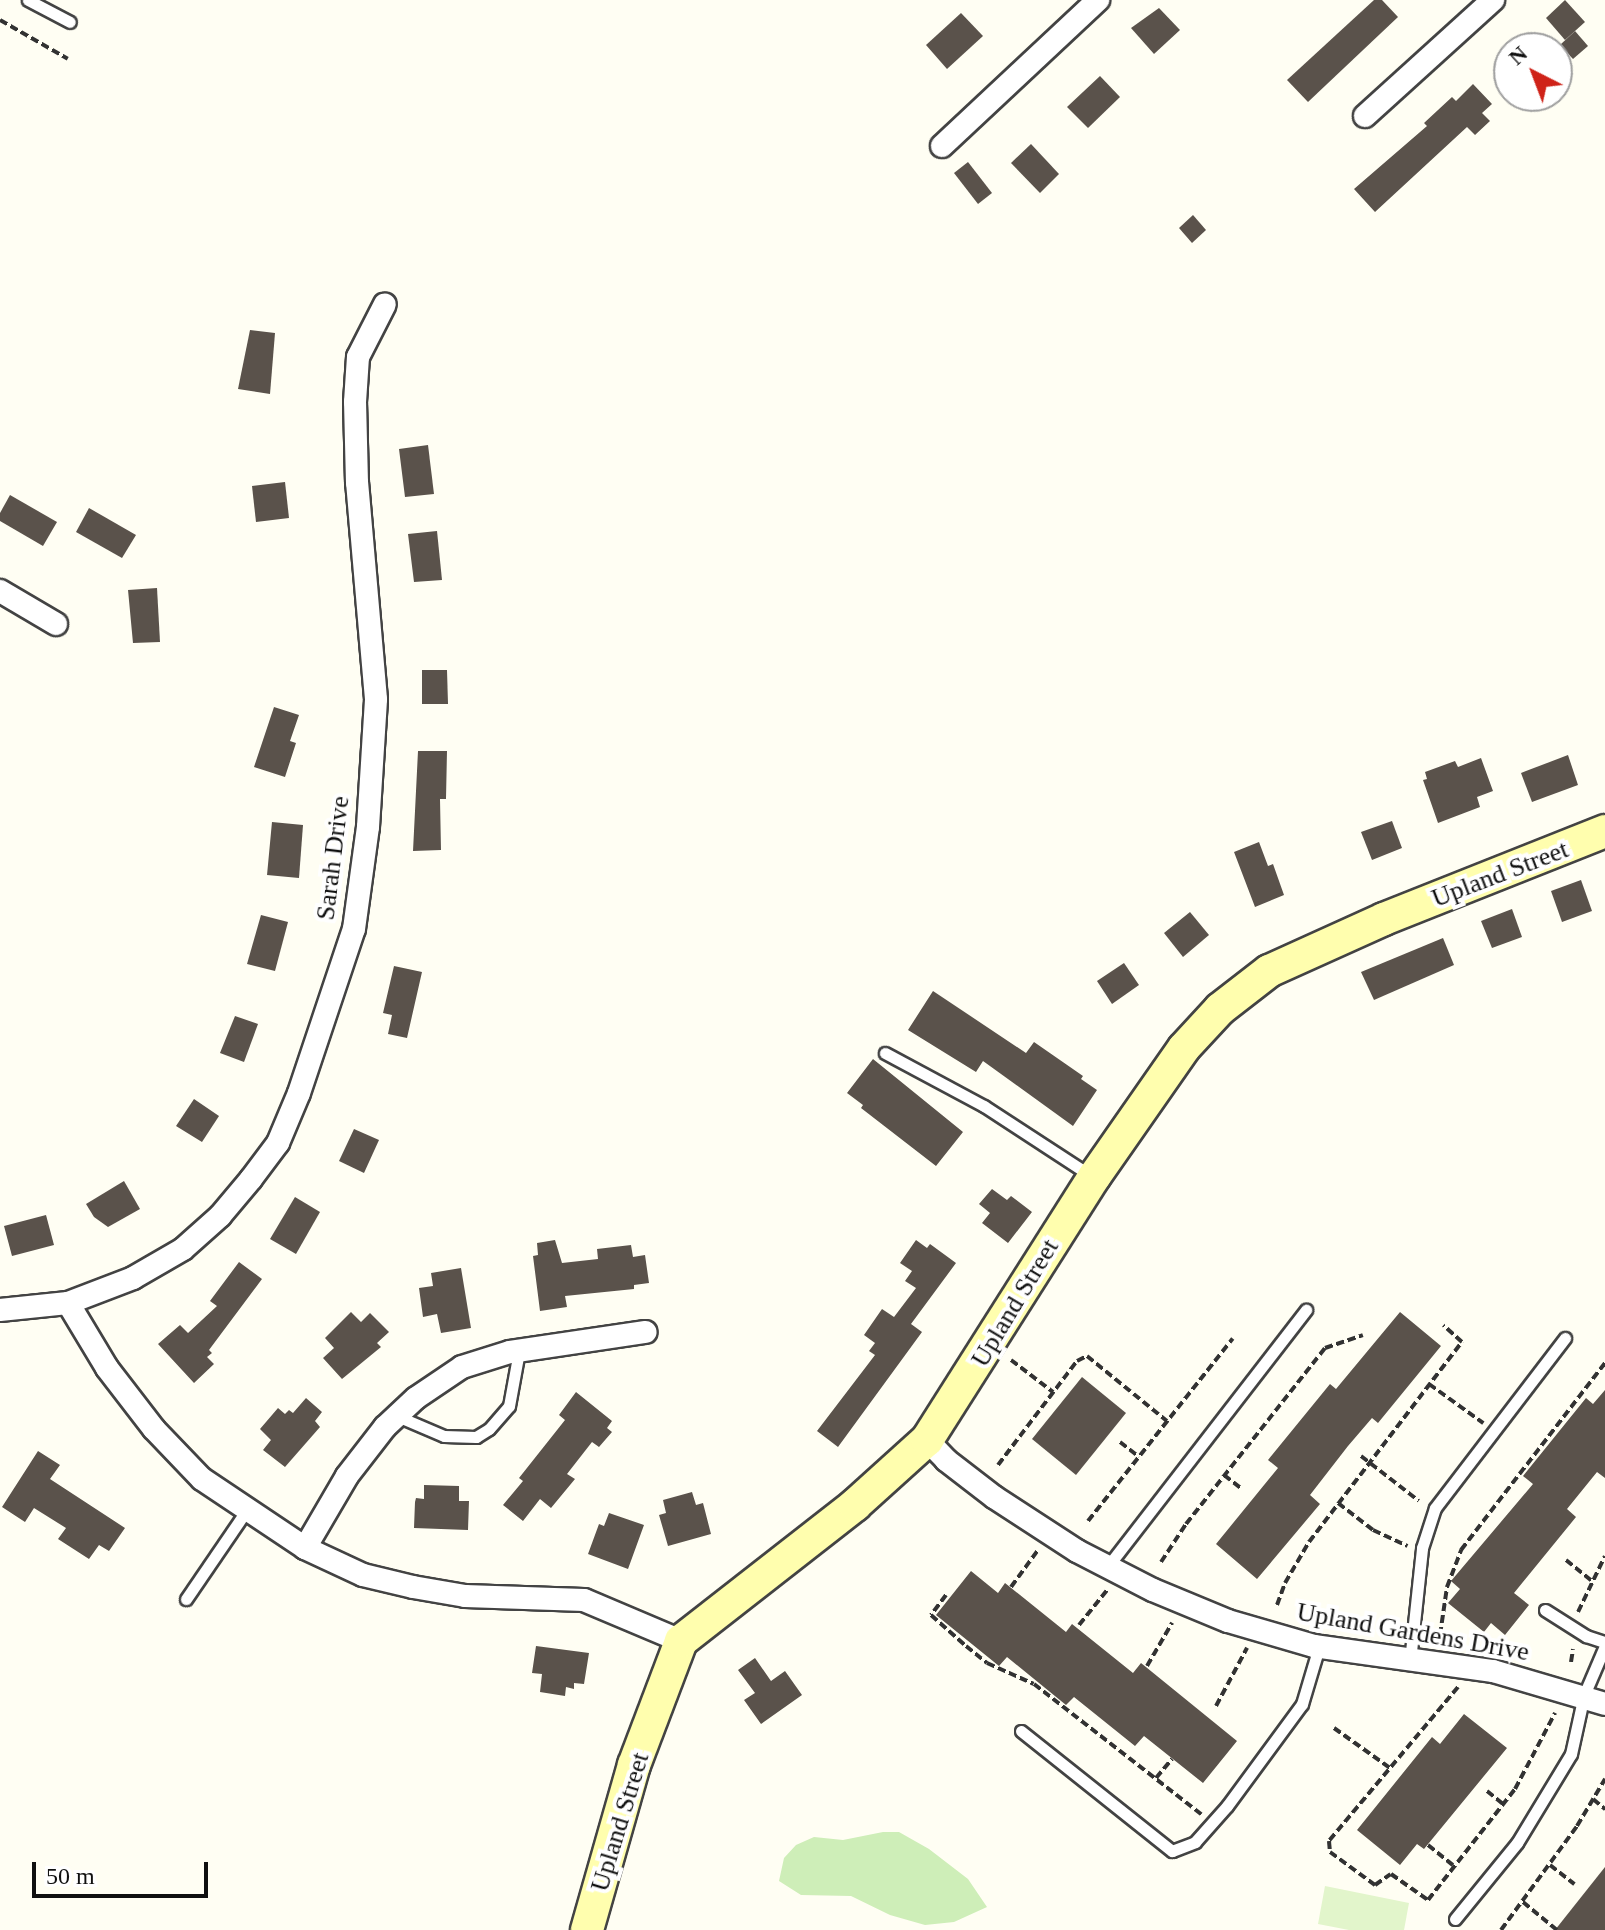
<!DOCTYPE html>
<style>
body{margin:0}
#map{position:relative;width:1605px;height:1930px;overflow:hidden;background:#fffef3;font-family:"Times New Roman",serif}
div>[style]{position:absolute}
.green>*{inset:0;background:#ceeeb8}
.pitch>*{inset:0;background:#e2f5cb}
.building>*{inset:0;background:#5a524b}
.path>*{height:4px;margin-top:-2px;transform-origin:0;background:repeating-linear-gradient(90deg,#323232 0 8px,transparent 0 12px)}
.roads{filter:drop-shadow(2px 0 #434343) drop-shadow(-2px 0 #434343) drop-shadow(0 2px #434343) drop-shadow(0 -2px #434343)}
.lane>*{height:11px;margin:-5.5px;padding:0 5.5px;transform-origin:5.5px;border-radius:5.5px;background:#fff}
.street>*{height:22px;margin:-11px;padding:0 11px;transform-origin:11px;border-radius:11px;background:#fff}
.secondary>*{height:32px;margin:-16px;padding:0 16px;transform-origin:16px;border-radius:16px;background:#fffeae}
span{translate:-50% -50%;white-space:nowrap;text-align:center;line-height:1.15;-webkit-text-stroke:8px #fff;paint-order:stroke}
.street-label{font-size:26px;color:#101010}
.north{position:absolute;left:1493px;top:32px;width:80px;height:80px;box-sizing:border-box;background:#fff;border:2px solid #9f9f9f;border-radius:50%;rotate:318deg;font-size:22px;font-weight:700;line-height:32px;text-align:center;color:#101010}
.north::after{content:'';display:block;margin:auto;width:28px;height:36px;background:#cf2319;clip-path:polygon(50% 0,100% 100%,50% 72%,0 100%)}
.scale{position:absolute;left:32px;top:1862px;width:176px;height:36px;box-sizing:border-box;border:4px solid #101010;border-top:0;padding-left:10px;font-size:24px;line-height:28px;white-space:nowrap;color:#101010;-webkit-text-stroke:6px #fff;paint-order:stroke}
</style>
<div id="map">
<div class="green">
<div style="clip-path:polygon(883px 1832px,899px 1832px,929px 1849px,968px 1879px,987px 1907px,954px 1922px,925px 1925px,890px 1915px,851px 1896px,801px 1895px,779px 1881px,784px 1858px,796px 1845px,814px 1837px,843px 1840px)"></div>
</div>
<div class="pitch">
<div style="clip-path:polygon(1325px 1886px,1409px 1903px,1404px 1930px,1349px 1930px,1318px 1924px)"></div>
</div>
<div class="building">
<div style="clip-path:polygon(1374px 0,1382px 0,1398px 17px,1308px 102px,1287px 80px)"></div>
<div style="clip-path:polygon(1565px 0,1585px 22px,1565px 40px,1546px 18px)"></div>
<div style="clip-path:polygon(1159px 8px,1180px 30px,1154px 54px,1131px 28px)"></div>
<div style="clip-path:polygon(961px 13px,983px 36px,947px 69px,926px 45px)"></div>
<div style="clip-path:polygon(1575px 31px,1588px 46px,1573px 59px,1560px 45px)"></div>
<div style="clip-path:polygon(1100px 76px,1120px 97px,1088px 128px,1067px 107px)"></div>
<div style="clip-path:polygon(1473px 84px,1492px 104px,1482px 113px,1490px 121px,1475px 135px,1467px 127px,1375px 212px,1354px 189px,1427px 126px,1424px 123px,1452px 97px,1456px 101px)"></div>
<div style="clip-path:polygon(1031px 144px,1059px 174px,1040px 193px,1011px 163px)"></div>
<div style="clip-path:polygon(968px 162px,992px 193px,978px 204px,954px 173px)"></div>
<div style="clip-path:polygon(1193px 215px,1206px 230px,1192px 243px,1179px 228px)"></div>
<div style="clip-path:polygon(250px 330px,275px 333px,270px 394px,238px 389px)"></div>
<div style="clip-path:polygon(428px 445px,434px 494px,405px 497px,399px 449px)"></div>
<div style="clip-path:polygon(285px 482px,289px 518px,256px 522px,252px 486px)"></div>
<div style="clip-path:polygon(10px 495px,57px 522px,43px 546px,0 521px,0 513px)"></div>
<div style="clip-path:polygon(89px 508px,136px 535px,122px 558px,76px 532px)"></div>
<div style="clip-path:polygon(437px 531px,442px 580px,414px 582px,408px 534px)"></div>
<div style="clip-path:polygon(157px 588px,160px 642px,133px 643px,128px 590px)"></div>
<div style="clip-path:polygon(422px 670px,447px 670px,448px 704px,422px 704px)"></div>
<div style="clip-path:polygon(274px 707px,299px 715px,290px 741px,296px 743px,285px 777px,254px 767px)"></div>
<div style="clip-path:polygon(418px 751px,447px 751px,446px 799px,440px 799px,441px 850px,413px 851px)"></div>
<div style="clip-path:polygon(1568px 755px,1578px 785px,1532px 802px,1521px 773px)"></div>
<div style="clip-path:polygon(1481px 758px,1493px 791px,1477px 797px,1480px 807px,1438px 823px,1423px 780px,1427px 779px,1425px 772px,1455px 761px,1458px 767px)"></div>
<div style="clip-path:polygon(1392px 821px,1402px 848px,1372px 860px,1361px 832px)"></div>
<div style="clip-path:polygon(272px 822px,303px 825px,299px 878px,267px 875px)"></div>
<div style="clip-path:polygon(1259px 842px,1268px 866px,1273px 864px,1284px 895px,1255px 907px,1234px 852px)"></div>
<div style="clip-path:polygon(1581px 880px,1592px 911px,1562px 922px,1551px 891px)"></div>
<div style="clip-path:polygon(1512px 909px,1522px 937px,1492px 948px,1481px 921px)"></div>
<div style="clip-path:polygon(1190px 912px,1209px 935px,1183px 957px,1164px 933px)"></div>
<div style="clip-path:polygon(261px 915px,288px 922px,275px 971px,247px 964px)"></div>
<div style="clip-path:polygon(1443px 938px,1454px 965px,1374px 1000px,1361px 972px)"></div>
<div style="clip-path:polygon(1124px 963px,1139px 985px,1112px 1004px,1097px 981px)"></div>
<div style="clip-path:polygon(394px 966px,422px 972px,407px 1038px,388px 1034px,392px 1015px,383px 1013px)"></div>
<div style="clip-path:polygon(933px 991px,1026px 1053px,1034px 1042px,1083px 1076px,1081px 1079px,1097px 1090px,1073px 1126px,983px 1061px,976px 1072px,908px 1030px)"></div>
<div style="clip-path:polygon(235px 1016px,258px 1024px,244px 1062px,220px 1053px)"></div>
<div style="clip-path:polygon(873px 1059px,963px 1132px,936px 1166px,861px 1108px,863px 1105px,847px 1093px)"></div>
<div style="clip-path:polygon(194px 1099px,219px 1116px,202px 1142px,176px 1126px)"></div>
<div style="clip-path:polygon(354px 1129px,379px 1140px,364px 1173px,339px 1161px)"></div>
<div style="clip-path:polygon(124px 1181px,140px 1209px,108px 1227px,94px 1217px,86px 1204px)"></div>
<div style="clip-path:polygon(992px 1189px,1007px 1200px,1011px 1196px,1032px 1212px,1008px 1243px,982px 1223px,990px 1213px,979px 1204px)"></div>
<div style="clip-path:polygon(295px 1197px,320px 1212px,296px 1254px,270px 1239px)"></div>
<div style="clip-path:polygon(46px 1215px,54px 1245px,12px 1256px,4px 1226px)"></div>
<div style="clip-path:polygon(555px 1240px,562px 1263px,598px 1259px,597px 1249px,631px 1245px,633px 1257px,645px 1255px,649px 1283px,634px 1285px,634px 1289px,565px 1296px,567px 1307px,540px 1311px,533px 1256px,538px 1255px,537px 1243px)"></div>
<div style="clip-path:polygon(916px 1240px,927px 1248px,930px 1244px,956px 1263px,911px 1324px,922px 1332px,838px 1447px,817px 1431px,875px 1355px,869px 1351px,875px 1343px,864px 1335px,882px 1309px,894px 1317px,916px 1288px,905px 1281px,912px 1271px,900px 1263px)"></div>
<div style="clip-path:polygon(239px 1262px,262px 1279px,209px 1350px,212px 1353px,207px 1357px,214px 1364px,194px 1383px,158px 1344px,180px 1325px,188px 1333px,217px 1306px,210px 1301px)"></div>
<div style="clip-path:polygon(461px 1268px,471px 1328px,441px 1333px,437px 1314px,423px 1317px,419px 1288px,433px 1286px,431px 1273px)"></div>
<div style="clip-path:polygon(351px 1312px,361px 1322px,370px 1313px,389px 1332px,377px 1343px,381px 1347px,342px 1379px,323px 1358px,334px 1348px,325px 1338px)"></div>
<div style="clip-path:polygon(1400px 1312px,1441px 1346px,1378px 1423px,1372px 1418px,1348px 1446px,1310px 1495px,1320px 1504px,1257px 1579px,1216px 1544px,1278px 1468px,1268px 1460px,1330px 1384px,1336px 1389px)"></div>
<div style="clip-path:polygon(1082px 1377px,1126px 1413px,1076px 1475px,1032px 1439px)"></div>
<div style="clip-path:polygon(1605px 1390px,1605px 1478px,1597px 1472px,1567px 1509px,1576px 1517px,1514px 1593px,1529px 1605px,1505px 1635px,1491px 1623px,1484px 1632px,1448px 1603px,1460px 1589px,1451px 1581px,1533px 1484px,1523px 1476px,1586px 1398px,1593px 1404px)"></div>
<div style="clip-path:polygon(576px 1392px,612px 1421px,607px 1428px,612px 1432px,599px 1447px,592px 1442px,567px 1474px,575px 1479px,551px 1508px,540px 1499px,523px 1521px,503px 1505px,523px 1481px,519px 1478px,565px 1420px,559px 1415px)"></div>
<div style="clip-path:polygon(306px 1398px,322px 1412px,315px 1421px,320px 1427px,285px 1467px,263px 1450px,271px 1440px,260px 1429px,278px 1408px,285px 1414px,289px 1410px,293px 1413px)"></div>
<div style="clip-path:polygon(38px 1451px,60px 1465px,50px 1479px,125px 1528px,109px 1551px,99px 1545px,89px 1559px,58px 1539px,66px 1528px,34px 1508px,25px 1522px,2px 1507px)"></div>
<div style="clip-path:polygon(424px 1485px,459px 1486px,459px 1501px,469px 1501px,468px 1530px,414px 1528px,415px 1502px,416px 1498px,424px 1499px)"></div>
<div style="clip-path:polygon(692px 1492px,696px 1505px,703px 1503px,711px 1534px,668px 1546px,659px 1515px,666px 1513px,663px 1500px)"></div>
<div style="clip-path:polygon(609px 1513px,644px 1525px,628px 1569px,588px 1554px,599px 1524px,604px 1526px)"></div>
<div style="clip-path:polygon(971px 1571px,998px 1593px,1005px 1583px,1066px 1632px,1072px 1624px,1133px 1673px,1141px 1663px,1237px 1741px,1203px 1783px,1144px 1736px,1135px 1746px,1074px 1697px,1066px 1705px,1007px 1657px,999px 1666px,936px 1615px)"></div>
<div style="clip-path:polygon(536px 1646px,589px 1653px,584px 1684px,574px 1683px,574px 1689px,566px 1687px,565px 1696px,540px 1692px,542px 1674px,532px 1673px)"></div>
<div style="clip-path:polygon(755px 1658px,771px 1681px,785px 1671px,802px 1695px,761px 1724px,744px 1700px,755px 1693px,738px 1670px)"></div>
<div style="clip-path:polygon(1464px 1714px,1507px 1748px,1424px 1849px,1417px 1844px,1400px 1865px,1357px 1830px,1432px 1737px,1440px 1744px)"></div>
<div style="clip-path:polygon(1605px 1867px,1605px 1930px,1555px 1930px)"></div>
</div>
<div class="path">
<div style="left:0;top:20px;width:78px;rotate:29.8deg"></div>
<div style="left:1011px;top:1360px;width:53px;rotate:37.3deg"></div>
<div style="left:1429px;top:1384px;width:67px;rotate:35.8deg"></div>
<div style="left:1120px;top:1442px;width:24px;rotate:38deg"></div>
<div style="left:1361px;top:1456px;width:73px;rotate:37.8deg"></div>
<div style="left:998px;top:1465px;width:131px;rotate:-52.8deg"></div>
<div style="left:1077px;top:1361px;width:11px;rotate:-27deg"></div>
<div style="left:1087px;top:1356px;width:103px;rotate:39.1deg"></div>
<div style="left:1224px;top:1475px;width:23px;rotate:38deg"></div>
<div style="left:1338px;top:1503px;width:44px;rotate:37.6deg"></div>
<div style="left:1373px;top:1530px;width:38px;rotate:25deg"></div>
<div style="left:1088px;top:1521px;width:233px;rotate:-51.6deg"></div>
<div style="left:1566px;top:1560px;width:33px;rotate:39deg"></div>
<div style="left:1161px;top:1562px;width:45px;rotate:-56.7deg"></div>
<div style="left:1186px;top:1524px;width:224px;rotate:-51.7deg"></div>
<div style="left:1325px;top:1348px;width:40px;rotate:-18.9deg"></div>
<div style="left:1011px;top:1587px;width:46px;rotate:-53.9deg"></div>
<div style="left:946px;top:1595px;width:25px;rotate:127deg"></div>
<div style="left:931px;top:1615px;width:47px;rotate:41.5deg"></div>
<div style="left:966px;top:1646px;width:27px;rotate:39deg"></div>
<div style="left:987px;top:1663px;width:51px;rotate:24.1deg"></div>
<div style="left:1034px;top:1684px;width:212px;rotate:37.9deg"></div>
<div style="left:1277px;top:1605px;width:23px;rotate:-70deg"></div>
<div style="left:1285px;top:1583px;width:48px;rotate:-59.7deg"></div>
<div style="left:1309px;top:1542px;width:252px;rotate:-52.6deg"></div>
<div style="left:1462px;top:1342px;width:25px;rotate:-138deg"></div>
<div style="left:1578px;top:1612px;width:62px;rotate:-64.3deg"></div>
<div style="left:1079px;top:1625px;width:45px;rotate:-51.3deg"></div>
<div style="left:1440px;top:1635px;width:49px;rotate:-81.7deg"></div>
<div style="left:1447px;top:1587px;width:40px;rotate:-69deg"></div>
<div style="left:1461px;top:1550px;width:236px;rotate:-52.4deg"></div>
<div style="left:1571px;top:1662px;width:13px;rotate:-81deg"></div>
<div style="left:1147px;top:1666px;width:50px;rotate:-59.8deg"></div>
<div style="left:1458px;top:1687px;width:201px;rotate:130deg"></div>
<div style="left:1329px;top:1841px;width:11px;rotate:85deg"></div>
<div style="left:1330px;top:1852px;width:56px;rotate:36.3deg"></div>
<div style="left:1375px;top:1885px;width:19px;rotate:-35deg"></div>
<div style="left:1391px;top:1874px;width:45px;rotate:35.1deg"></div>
<div style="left:1428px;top:1900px;width:141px;rotate:-51.9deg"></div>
<div style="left:1515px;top:1789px;width:86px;rotate:-62.2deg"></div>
<div style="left:1216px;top:1706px;width:66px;rotate:-61.9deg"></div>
<div style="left:1334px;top:1728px;width:69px;rotate:35.5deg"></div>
<div style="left:1156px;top:1778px;width:25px;rotate:-50deg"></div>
<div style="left:1487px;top:1791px;width:21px;rotate:39deg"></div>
<div style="left:1593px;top:1799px;width:16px;rotate:40deg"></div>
<div style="left:1428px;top:1845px;width:32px;rotate:39deg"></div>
<div style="left:1550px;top:1865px;width:31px;rotate:38deg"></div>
<div style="left:1523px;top:1902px;width:44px;rotate:39.5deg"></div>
<div style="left:1501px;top:1930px;width:129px;rotate:-53.8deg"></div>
<div style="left:1577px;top:1826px;width:55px;rotate:-59.2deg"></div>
</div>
<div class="roads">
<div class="lane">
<div style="left:28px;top:0;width:47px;rotate:27.6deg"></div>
<div style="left:885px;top:1053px;width:112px;rotate:28.2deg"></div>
<div style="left:984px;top:1106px;width:126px;rotate:33.1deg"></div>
<div style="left:397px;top:1416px;width:51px;rotate:23.1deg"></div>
<div style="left:444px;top:1436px;width:32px;rotate:2deg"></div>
<div style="left:476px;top:1437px;width:15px;rotate:-32deg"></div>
<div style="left:489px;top:1429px;width:30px;rotate:-49deg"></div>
<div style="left:509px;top:1406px;width:56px;rotate:-79.7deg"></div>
<div style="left:1108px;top:1566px;width:324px;rotate:-52.3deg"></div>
<div style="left:186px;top:1599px;width:107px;rotate:-55.7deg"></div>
<div style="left:1545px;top:1610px;width:49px;rotate:32.4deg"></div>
<div style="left:1586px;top:1636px;width:20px;rotate:18deg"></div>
<div style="left:1410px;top:1661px;width:114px;rotate:-83.9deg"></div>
<div style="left:1422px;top:1548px;width:42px;rotate:-72deg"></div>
<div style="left:1435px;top:1508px;width:214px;rotate:-52.6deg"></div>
<div style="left:1021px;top:1731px;width:193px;rotate:38.5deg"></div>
<div style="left:1172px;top:1851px;width:25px;rotate:-21deg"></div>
<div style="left:1195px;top:1842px;width:48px;rotate:-48.4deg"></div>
<div style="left:1227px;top:1806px;width:127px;rotate:-53.7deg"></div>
<div style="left:1302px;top:1704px;width:59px;rotate:-73.4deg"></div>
<div style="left:1455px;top:1919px;width:98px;rotate:-50.8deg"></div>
<div style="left:1517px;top:1843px;width:104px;rotate:-58.8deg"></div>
<div style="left:1571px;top:1754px;width:60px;rotate:-77.6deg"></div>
<div style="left:1584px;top:1695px;width:53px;rotate:-66.8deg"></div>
</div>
<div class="street">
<div style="left:1365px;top:116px;width:173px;rotate:-42.2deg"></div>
<div style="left:942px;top:146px;width:214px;rotate:-43.1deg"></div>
<div style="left:0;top:591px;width:65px;rotate:30.5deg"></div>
<div style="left:68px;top:1303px;width:76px;rotate:59deg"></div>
<div style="left:107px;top:1368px;width:77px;rotate:52.4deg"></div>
<div style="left:154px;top:1429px;width:69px;rotate:46.2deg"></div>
<div style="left:202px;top:1479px;width:124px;rotate:33.8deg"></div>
<div style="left:305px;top:1548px;width:64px;rotate:25deg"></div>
<div style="left:363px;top:1575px;width:51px;rotate:13.5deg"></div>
<div style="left:413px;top:1587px;width:53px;rotate:9.8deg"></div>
<div style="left:465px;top:1596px;width:119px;rotate:1.9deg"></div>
<div style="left:584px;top:1600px;width:105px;rotate:22.9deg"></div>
<div style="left:0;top:1310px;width:68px;rotate:-5.9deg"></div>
<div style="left:68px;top:1303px;width:70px;rotate:-21deg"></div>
<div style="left:133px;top:1278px;width:58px;rotate:-30.1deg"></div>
<div style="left:183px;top:1249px;width:50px;rotate:-41.7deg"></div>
<div style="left:220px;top:1216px;width:48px;rotate:-50deg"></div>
<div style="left:251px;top:1179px;width:45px;rotate:-53.1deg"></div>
<div style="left:278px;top:1143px;width:54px;rotate:-67.2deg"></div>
<div style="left:299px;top:1093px;width:173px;rotate:-71.5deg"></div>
<div style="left:354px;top:929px;width:103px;rotate:-82.2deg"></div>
<div style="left:368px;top:827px;width:128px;rotate:-86.4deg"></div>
<div style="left:376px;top:699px;width:217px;rotate:-95deg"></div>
<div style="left:357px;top:483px;width:81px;rotate:-91.4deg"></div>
<div style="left:355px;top:402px;width:45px;rotate:-86.2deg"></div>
<div style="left:358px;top:357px;width:59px;rotate:-63deg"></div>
<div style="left:927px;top:1440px;width:28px;rotate:46deg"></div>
<div style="left:946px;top:1460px;width:61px;rotate:37.6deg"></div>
<div style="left:994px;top:1497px;width:99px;rotate:33deg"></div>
<div style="left:1077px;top:1551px;width:85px;rotate:27.2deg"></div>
<div style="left:1153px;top:1590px;width:81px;rotate:22.5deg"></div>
<div style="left:1228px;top:1621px;width:90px;rotate:16.2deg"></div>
<div style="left:1314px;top:1646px;width:181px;rotate:8deg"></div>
<div style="left:1493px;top:1671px;width:117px;rotate:16.4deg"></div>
<div style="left:305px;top:1548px;width:83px;rotate:-59.7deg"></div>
<div style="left:347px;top:1476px;width:62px;rotate:-52.2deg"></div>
<div style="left:385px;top:1427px;width:42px;rotate:-43.1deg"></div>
<div style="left:416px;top:1398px;width:55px;rotate:-34deg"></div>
<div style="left:462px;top:1367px;width:50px;rotate:-17.4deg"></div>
<div style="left:510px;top:1352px;width:137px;rotate:-8.4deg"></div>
</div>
<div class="secondary">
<div style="left:587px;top:1930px;width:172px;rotate:-74.1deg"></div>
<div style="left:634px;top:1765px;width:133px;rotate:-69.2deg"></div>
<div style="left:681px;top:1641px;width:221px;rotate:-38deg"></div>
<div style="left:855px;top:1505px;width:97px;rotate:-42.1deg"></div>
<div style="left:927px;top:1440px;width:312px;rotate:-57.6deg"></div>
<div style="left:1094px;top:1177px;width:157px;rotate:-55.1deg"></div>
<div style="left:1184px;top:1048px;width:53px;rotate:-47.3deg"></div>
<div style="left:1220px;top:1009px;width:62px;rotate:-37.8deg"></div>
<div style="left:1269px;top:971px;width:126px;rotate:-24.3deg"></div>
<div style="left:1384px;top:919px;width:238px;rotate:-21.7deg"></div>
</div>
</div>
<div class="street-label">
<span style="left:333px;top:858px;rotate:-83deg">Sarah Drive</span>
<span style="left:1500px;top:874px;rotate:-21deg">Upland Street</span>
<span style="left:1015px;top:1303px;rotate:-59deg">Upland Street</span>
<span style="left:1413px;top:1632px;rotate:10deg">Upland Gardens Drive</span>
<span style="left:620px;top:1822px;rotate:-73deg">Upland Street</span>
</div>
<div class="north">N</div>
<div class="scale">50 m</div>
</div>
